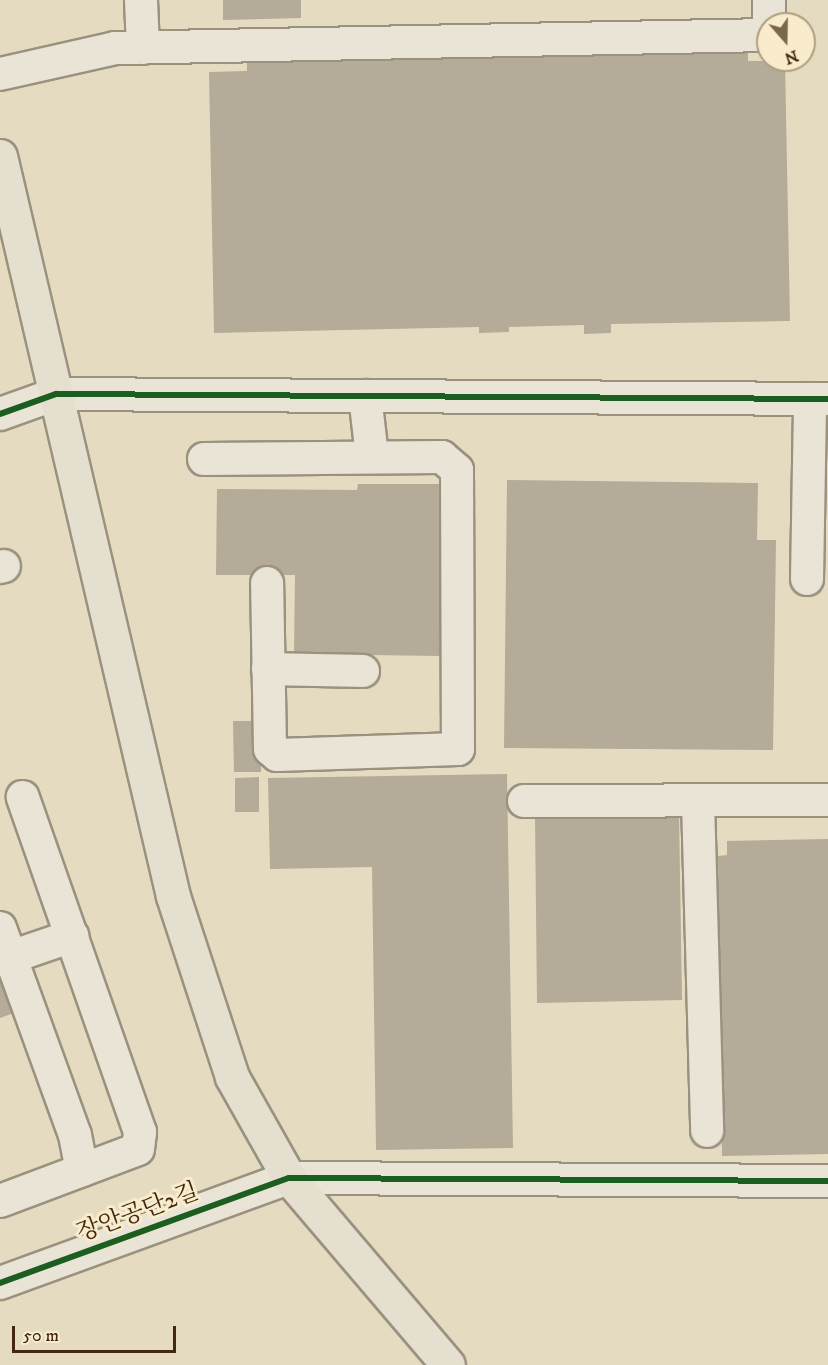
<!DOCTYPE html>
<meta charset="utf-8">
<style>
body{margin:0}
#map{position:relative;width:828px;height:1365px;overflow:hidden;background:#e5dbc0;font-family:"IM FELL DW Pica","Noto Serif KR",serif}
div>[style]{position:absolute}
.building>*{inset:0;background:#b4ab98}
.roads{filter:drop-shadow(2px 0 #9a917f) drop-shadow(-2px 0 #9a917f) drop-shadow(0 2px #9a917f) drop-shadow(0 -2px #9a917f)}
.minor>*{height:32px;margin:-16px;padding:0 16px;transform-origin:16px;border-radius:16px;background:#e9e4d6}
.major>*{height:33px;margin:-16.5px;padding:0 16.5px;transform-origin:16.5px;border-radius:16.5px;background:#e5dfcf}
.cycleway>*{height:6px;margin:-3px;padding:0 3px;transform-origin:3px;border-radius:3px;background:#1b5e20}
span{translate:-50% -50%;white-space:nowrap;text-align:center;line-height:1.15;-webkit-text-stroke:6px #f8eccc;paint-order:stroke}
.street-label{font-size:24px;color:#422811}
.north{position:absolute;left:756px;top:12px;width:60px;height:60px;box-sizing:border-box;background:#f8eccc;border:2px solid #af9e81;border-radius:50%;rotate:160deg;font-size:16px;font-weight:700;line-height:24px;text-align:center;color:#422811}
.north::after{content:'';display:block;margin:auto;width:21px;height:27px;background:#7b674e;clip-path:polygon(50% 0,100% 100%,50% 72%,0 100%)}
.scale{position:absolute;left:12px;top:1326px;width:164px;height:27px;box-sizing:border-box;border:3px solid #422811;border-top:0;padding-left:8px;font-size:18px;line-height:21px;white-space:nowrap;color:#422811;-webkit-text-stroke:4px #f8eccc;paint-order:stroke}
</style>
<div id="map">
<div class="building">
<div style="clip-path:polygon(223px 0,301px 0,301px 18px,223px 20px)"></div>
<div style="clip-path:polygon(748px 46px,748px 61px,785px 61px,790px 321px,611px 324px,611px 333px,584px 334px,584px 325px,509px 327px,509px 332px,479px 333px,479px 327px,214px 333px,209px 72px,247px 71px,247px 58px)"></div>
<div style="clip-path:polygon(507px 480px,758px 483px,757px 540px,776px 540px,773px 750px,504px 748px)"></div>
<div style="clip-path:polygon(358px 484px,445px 484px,443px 656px,294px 654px,295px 575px,216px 575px,217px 489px,357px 490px)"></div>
<div style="clip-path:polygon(233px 721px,261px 721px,261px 772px,234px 772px)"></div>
<div style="clip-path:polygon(507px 774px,513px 1148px,376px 1150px,372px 867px,270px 869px,268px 778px)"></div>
<div style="clip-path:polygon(259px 777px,259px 812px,235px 812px,235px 778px)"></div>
<div style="clip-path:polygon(679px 813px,682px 1000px,537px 1003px,535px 815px)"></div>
<div style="clip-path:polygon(828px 839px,828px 1154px,722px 1156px,718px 856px,727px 855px,727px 841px)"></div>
<div style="clip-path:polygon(0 942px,25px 1009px,0 1018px)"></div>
</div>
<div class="roads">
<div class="minor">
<div style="left:141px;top:0;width:48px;rotate:87.6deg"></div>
<div style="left:769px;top:0;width:24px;rotate:90deg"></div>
<div style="left:0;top:74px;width:118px;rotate:-12.7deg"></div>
<div style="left:115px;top:48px;width:653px;rotate:-1.14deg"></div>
<div style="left:365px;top:396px;width:60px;rotate:83.3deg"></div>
<div style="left:0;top:414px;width:59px;rotate:-19.7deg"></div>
<div style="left:56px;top:394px;width:772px;rotate:0.37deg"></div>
<div style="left:204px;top:459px;width:238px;rotate:-0.5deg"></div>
<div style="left:442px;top:457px;width:20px;rotate:41deg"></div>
<div style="left:457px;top:470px;width:279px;rotate:89.8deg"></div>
<div style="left:458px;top:749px;width:181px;rotate:178.1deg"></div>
<div style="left:277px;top:755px;width:9px;rotate:-139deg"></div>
<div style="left:270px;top:749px;width:166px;rotate:-91deg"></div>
<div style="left:0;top:567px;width:4px;rotate:-14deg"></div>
<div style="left:807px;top:579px;width:180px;rotate:-89deg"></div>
<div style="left:268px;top:669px;width:95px;rotate:1.2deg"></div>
<div style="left:524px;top:801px;width:304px;rotate:-0.2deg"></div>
<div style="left:698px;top:801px;width:330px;rotate:88.4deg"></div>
<div style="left:0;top:928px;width:220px;rotate:70.1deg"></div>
<div style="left:75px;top:1135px;width:36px;rotate:79deg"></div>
<div style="left:11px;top:957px;width:65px;rotate:-19deg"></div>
<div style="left:0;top:1201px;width:147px;rotate:-20.6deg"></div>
<div style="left:138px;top:1149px;width:17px;rotate:-83deg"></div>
<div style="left:140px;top:1132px;width:355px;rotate:-109.3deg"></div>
<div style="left:0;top:1283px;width:307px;rotate:-20deg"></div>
<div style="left:289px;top:1178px;width:539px;rotate:0.32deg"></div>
</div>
<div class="major">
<div style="left:0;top:156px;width:760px;rotate:76.84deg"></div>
<div style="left:173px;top:896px;width:190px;rotate:71.9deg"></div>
<div style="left:232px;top:1077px;width:116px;rotate:60.6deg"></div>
<div style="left:289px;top:1178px;width:245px;rotate:49.6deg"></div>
</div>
</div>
<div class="cycleway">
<div style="left:0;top:414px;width:59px;rotate:-19.7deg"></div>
<div style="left:56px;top:394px;width:772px;rotate:0.37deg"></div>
<div style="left:0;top:1283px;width:307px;rotate:-20deg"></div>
<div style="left:289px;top:1178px;width:539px;rotate:0.32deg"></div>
</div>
<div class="street-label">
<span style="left:138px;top:1213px;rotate:-20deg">장안공단2길</span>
</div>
<div class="north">N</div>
<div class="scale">50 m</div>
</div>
